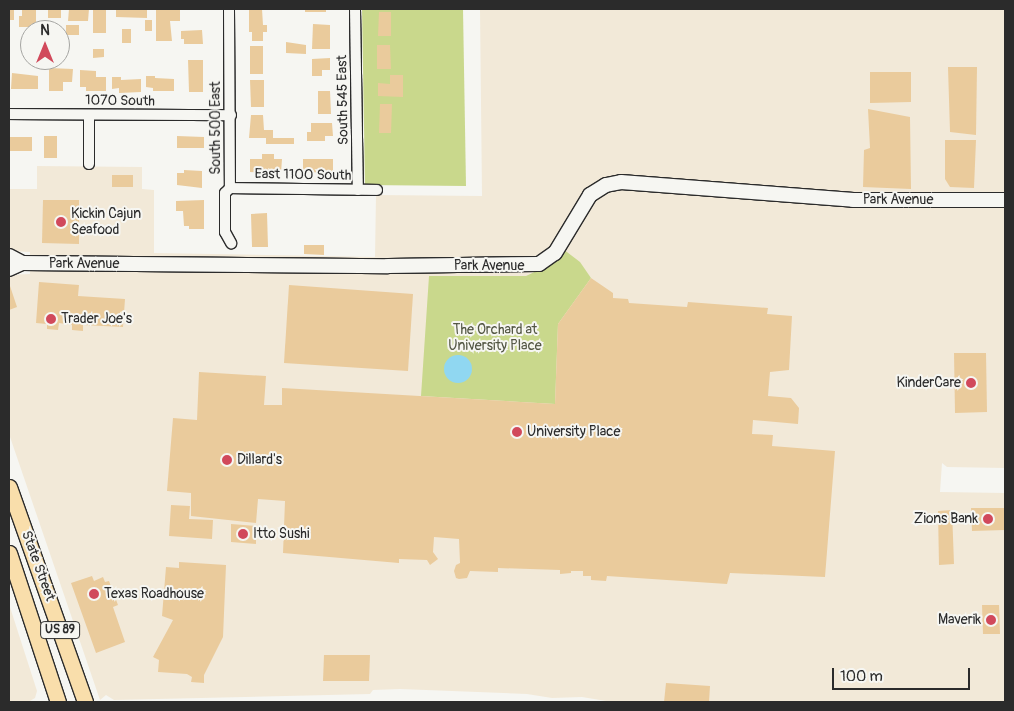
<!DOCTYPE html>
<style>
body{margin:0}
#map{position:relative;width:1014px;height:711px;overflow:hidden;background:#f6f6f2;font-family:Pangolin,sans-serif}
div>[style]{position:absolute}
.built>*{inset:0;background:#f2e9d8}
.green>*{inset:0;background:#c9d88c}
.water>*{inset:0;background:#90d7f1}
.round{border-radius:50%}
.building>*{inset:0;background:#eacb9c}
.roads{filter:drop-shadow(1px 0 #2b2b2b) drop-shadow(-1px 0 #2b2b2b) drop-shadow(0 1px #2b2b2b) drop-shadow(0 -1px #2b2b2b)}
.street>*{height:10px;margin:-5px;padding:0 5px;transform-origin:5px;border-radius:5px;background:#f6f6f2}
.secondary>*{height:14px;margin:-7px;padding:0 7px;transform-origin:7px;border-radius:7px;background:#f6f6f2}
.primary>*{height:15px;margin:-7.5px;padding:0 7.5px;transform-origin:7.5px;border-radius:7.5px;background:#f9deab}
.dots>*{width:14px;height:14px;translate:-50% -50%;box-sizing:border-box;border:2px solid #f6f6f2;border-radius:50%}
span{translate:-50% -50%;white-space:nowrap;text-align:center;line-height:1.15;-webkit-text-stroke:4px #f6f6f2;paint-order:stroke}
.shield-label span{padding:1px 4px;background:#f6f6f2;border:1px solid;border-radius:4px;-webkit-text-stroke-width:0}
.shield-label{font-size:12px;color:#2b2b2b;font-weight:700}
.street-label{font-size:14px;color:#2b2b2b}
.poi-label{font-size:14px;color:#2b2b2b}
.left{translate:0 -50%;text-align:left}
.right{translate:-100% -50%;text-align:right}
.park-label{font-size:14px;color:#525643}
.frame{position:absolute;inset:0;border:10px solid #2b2b2b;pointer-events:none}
.north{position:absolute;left:20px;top:20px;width:50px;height:50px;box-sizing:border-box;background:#f6f6f2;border:1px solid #a5a5a2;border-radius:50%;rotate:0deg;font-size:14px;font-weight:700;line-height:20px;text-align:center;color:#2b2b2b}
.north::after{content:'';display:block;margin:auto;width:18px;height:22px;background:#d1495b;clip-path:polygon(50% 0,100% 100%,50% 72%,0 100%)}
.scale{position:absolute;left:832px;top:668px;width:138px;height:22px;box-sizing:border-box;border:2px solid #2b2b2b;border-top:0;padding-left:6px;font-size:15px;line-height:18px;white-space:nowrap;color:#2b2b2b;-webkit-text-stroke:4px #f6f6f2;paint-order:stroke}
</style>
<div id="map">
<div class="built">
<div style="clip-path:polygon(480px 9px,1005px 9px,1005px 468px,947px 467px,942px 463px,940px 492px,1005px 493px,1005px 702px,612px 702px,582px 697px,552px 698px,527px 694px,400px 689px,373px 690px,370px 694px,114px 700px,106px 695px,100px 700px,9px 434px,9px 275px,30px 274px,30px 252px,9px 251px,9px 189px,37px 189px,37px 166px,142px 167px,142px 189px,154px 190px,154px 253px,375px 257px,376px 195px,482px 196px)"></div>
<div style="clip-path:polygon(9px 604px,37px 691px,35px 698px,28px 702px,9px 702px)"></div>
</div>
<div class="green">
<div style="clip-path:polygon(362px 9px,463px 9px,466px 186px,365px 185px)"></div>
<div style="clip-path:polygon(563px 249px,580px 262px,591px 278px,558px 324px,555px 404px,421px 396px,429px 276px,526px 276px,547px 266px)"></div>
</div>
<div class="water">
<div class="round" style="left:444px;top:355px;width:28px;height:28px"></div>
</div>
<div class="building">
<div style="clip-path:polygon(9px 9px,14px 9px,14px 20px,9px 20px)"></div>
<div style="clip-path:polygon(22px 9px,36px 9px,36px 27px,19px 27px,19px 16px,22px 16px)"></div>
<div style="clip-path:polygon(48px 9px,61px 9px,61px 18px,48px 18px)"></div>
<div style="clip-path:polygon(69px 9px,89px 9px,88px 21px,68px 21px)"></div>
<div style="clip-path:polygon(93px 9px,106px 9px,106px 33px,93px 33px)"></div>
<div style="clip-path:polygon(116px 9px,147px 9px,147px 18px,116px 17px)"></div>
<div style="clip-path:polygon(156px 9px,180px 9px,180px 21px,170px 21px,172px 41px,156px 41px)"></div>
<div style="clip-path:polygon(249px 9px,262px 9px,263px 25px,267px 25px,267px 32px,263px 32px,263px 41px,252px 41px,252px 32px,249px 32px)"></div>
<div style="clip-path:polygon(305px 9px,326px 9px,326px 12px,305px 12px)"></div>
<div style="clip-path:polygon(379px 12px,391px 12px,391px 36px,378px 36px)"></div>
<div style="clip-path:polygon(145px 20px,152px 20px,152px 31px,145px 31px)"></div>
<div style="clip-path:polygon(313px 24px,330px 25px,330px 49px,312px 49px)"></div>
<div style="clip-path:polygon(66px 25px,79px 25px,79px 35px,66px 35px)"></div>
<div style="clip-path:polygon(122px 29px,131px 29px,131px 43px,122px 43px)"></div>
<div style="clip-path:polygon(202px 30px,203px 44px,184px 44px,184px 39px,181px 39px,181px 31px)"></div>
<div style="clip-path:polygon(286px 42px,306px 45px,306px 54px,286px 53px)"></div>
<div style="clip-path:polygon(377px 45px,390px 45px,391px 69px,377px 69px)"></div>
<div style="clip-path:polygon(250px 46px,263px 46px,263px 74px,250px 74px)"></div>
<div style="clip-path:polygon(93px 49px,104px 49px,104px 57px,93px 58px)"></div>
<div style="clip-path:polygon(330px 58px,330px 70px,322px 70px,322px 76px,312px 76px,312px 59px)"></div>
<div style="clip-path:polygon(188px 60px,203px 60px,203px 92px,189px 92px)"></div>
<div style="clip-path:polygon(948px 67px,977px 67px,976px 135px,950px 132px)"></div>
<div style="clip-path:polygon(49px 68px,73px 69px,72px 82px,63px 82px,63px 91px,49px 91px)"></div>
<div style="clip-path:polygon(80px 70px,96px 71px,96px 77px,106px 77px,106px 91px,86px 91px,86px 87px,80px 87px)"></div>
<div style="clip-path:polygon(870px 72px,911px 72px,911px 102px,870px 103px)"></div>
<div style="clip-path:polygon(12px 73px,38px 76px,38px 89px,11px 89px)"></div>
<div style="clip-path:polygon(390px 75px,403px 75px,403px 97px,378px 96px,378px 83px,390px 84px)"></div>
<div style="clip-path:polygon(146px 76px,155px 76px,155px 78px,174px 79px,174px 91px,153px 91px,153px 88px,146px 87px)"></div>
<div style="clip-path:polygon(112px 77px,121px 77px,121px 80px,141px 79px,141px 92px,119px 93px,119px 88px,112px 89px)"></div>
<div style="clip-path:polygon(250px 80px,264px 80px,264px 107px,251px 107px)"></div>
<div style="clip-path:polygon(318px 91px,330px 91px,331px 114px,318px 114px)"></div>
<div style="clip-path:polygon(380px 104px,392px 104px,391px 133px,379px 133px)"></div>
<div style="clip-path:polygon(868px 109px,910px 117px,911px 189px,863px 187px,864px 150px,870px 148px)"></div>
<div style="clip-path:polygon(251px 115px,263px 115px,264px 130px,273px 130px,273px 138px,294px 138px,294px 144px,266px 144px,266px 138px,249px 138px)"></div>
<div style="clip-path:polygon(311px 123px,332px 123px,333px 136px,325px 136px,325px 141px,307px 141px,307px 132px,311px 132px)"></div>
<div style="clip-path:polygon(44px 136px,57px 136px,57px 158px,44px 158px)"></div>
<div style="clip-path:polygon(177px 136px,204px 137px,204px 148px,177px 148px)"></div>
<div style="clip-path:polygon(9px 137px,32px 137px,32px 151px,9px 151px)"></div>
<div style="clip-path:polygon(945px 140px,976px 140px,974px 188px,950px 187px,945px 179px)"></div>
<div style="clip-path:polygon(262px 154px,274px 154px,274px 159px,282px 159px,281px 173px,250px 172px,250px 159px,262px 159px)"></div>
<div style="clip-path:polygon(303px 159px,333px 159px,333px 173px,303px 172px)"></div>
<div style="clip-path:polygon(184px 170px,202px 171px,202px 188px,177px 185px,177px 173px,184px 173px)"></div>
<div style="clip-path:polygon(112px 175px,133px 175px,133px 187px,112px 187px)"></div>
<div style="clip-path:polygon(43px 200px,79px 200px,79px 244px,42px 243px)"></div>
<div style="clip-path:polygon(204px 200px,204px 229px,189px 229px,189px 226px,184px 226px,183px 211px,176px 211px,176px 201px)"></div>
<div style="clip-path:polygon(267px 213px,268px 247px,252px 247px,251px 214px)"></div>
<div style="clip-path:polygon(304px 245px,324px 245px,324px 255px,304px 254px)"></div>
<div style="clip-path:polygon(591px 278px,613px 293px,613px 298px,628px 299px,629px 303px,687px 307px,688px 302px,768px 308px,767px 314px,792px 316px,789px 370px,770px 372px,768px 396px,791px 398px,799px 408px,798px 424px,753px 420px,752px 434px,773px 435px,772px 446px,835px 451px,825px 577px,730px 573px,727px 584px,607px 576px,606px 581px,591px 580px,591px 576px,583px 576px,583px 571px,571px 571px,571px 573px,560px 574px,560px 570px,498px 568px,498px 572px,470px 571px,467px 578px,459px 579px,456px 578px,454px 571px,456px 565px,460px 563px,459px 539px,434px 537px,433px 552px,438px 559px,430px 565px,427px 560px,399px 559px,399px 563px,283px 553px,285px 501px,258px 499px,256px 523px,191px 516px,191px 493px,167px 491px,173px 418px,197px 420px,199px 372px,266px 376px,264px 405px,282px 405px,282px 388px,555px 404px,558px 324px)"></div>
<div style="clip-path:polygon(39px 282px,79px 285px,78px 296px,125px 299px,123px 327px,83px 325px,83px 331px,72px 330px,72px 325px,59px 323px,58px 330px,47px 329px,47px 324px,36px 323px)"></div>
<div style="clip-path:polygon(9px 283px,17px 307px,9px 310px)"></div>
<div style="clip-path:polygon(289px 285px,413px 294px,408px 371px,284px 363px)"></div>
<div style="clip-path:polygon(954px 353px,986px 353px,987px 412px,955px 413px)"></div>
<div style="clip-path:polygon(171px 505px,190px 506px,189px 519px,213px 520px,212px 539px,169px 536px)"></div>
<div style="clip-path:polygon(971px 508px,1005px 508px,1005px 530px,972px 531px)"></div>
<div style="clip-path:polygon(952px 510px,954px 564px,939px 565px,938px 511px)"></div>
<div style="clip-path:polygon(231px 524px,256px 526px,256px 544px,231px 542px)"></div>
<div style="clip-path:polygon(179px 562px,226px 565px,223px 637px,204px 675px,204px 683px,191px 682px,192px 677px,187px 674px,158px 672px,159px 660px,153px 657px,173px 620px,162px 616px,166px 567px,179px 568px)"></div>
<div style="clip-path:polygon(92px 576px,94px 581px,103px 577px,105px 582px,109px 581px,118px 605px,113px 607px,125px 642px,96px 653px,71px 583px)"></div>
<div style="clip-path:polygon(982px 605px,999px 605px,1000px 634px,983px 634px)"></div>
<div style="clip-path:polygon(324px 655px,370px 655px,369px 681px,323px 681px)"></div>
<div style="clip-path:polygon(666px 683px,710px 686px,709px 702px,664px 702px)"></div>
</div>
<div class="roads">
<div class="street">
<div style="left:229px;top:9px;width:179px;rotate:89.7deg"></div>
<div style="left:230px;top:188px;width:7px;rotate:135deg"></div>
<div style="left:225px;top:193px;width:39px;rotate:90deg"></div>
<div style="left:225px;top:232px;width:13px;rotate:61deg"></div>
<div style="left:355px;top:9px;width:181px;rotate:89.1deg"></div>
<div style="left:9px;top:114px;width:222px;rotate:0.3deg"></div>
<div style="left:89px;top:164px;width:49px;rotate:-90deg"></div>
<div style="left:230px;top:188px;width:147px;rotate:0.8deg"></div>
</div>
<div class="secondary">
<div style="left:9px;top:256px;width:15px;rotate:28deg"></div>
<div style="left:9px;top:269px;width:14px;rotate:-25deg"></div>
<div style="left:22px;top:263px;width:366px;rotate:0.5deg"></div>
<div style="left:388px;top:266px;width:151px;rotate:-0.8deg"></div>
<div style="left:539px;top:264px;width:19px;rotate:-35deg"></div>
<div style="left:555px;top:253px;width:68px;rotate:-58.9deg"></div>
<div style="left:590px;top:195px;width:19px;rotate:-32deg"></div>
<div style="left:606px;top:185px;width:15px;rotate:-11deg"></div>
<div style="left:621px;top:182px;width:233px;rotate:4.4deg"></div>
<div style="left:853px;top:200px;width:152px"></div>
</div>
<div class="primary">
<div style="left:9px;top:487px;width:228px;rotate:70.5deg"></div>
<div style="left:9px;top:553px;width:157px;rotate:71.8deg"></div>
</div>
</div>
<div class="dots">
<div style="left:61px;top:222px;background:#d1495b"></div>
<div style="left:51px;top:319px;background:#d1495b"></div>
<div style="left:971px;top:383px;background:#d1495b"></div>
<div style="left:517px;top:432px;background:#d1495b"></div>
<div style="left:227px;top:460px;background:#d1495b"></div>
<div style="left:988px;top:519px;background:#d1495b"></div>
<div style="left:243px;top:534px;background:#d1495b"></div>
<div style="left:94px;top:594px;background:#d1495b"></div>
<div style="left:991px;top:620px;background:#d1495b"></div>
</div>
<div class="shield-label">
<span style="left:60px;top:630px">US 89</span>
</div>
<div class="street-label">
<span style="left:343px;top:100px;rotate:-91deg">South 545 East</span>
<span style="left:120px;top:101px;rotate:1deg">1070 South</span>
<span style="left:216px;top:128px;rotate:-90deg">South 500 East</span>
<span style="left:303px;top:175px;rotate:1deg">East 1100 South</span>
<span style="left:898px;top:200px">Park Avenue</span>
<span style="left:84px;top:264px">Park Avenue</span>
<span style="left:489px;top:266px">Park Avenue</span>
<span style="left:38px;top:566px;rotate:70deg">State Street</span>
</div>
<div class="poi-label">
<span class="left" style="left:71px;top:222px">Kickin Cajun<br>Seafood</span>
<span class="left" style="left:61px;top:319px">Trader Joe's</span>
<span class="right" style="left:961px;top:383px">KinderCare</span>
<span class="left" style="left:527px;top:432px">University Place</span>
<span class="left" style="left:237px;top:460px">Dillard's</span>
<span class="right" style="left:978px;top:519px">Zions Bank</span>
<span class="left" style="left:253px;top:534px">Itto Sushi</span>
<span class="left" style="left:104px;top:594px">Texas Roadhouse</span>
<span class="right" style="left:981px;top:620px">Maverik</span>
</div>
<div class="park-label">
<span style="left:495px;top:338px">The Orchard at<br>University Place</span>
</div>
<div class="frame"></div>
<div class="north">N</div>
<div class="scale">100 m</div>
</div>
